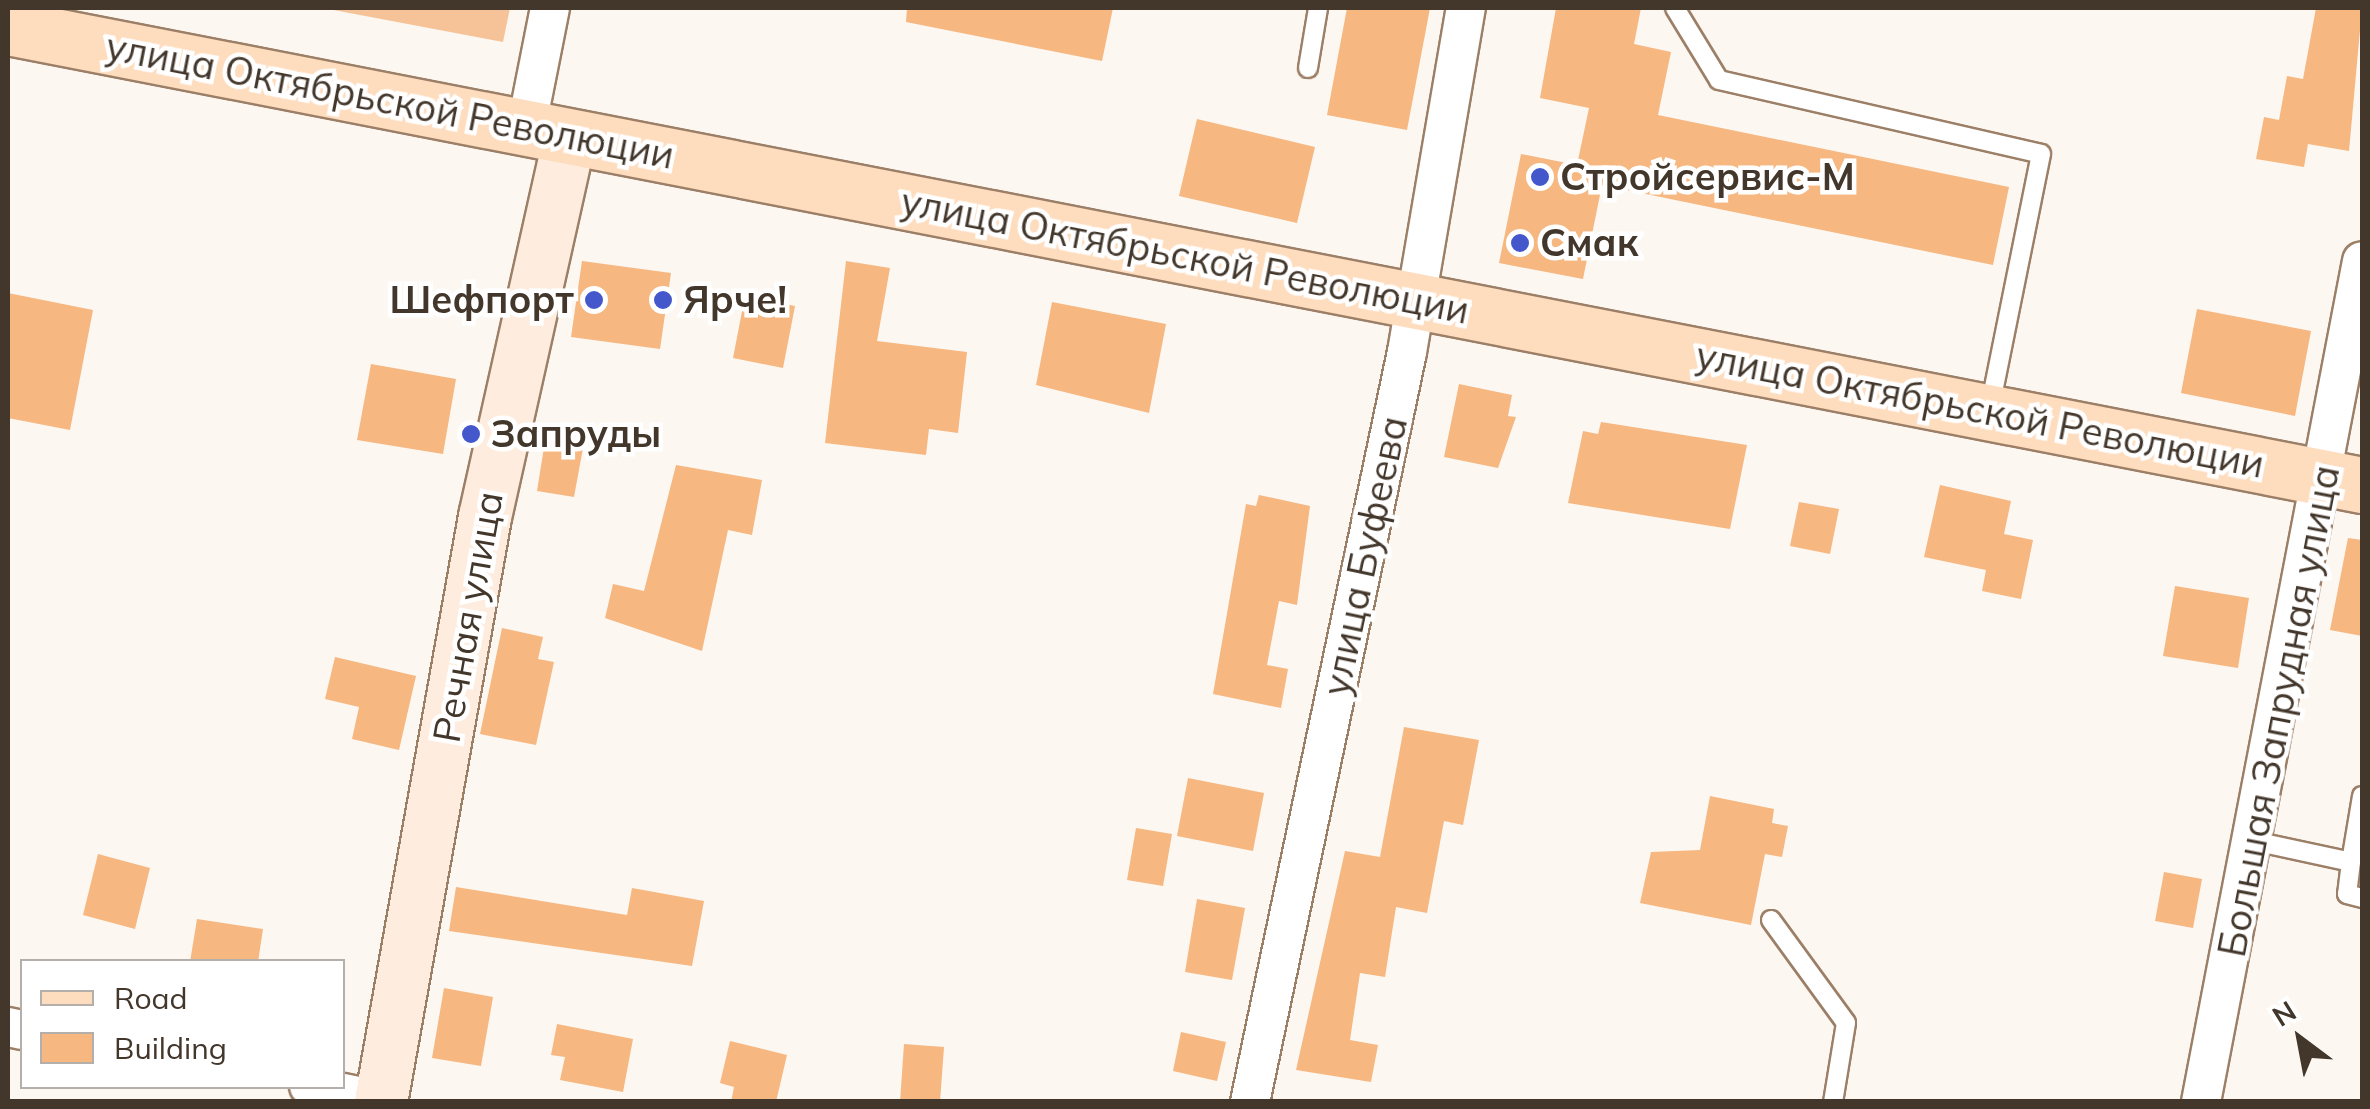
<!DOCTYPE html>
<meta charset="utf-8">
<style>
body{margin:0}
#map{position:relative;width:2370px;height:1109px;overflow:hidden;background:#fdf7f1;font-family:Mulish,sans-serif}
div>[style]{position:absolute}
.green>*{inset:0;background:#f6c398}
.building>*{inset:0;background:#f6b781}
.roads{filter:drop-shadow(2px 0 #9c7f67) drop-shadow(-2px 0 #9c7f67) drop-shadow(0 2px #9c7f67) drop-shadow(0 -2px #9c7f67)}
.lane>*{height:18px;margin:-9px;padding:0 9px;transform-origin:9px;border-radius:9px;background:#fff}
.street>*{height:38px;margin:-19px;padding:0 19px;transform-origin:19px;border-radius:19px;background:#fff}
.secondary>*{height:52px;margin:-26px;padding:0 26px;transform-origin:26px;border-radius:26px;background:#feeddf}
.primary>*{height:55px;margin:-27.5px;padding:0 27.5px;transform-origin:27.5px;border-radius:27.5px;background:#fedcbe}
.dots>*{width:28px;height:28px;translate:-50% -50%;box-sizing:border-box;border:5px solid #fff;border-radius:50%}
span{translate:-50% -50%;white-space:nowrap;text-align:center;line-height:1.15;-webkit-text-stroke:9px #fff;paint-order:stroke}
.street-label{font-size:38px;color:#43372c}
.poi-label{font-size:38px;color:#43372c;font-weight:700}
.left{translate:0 -50%;text-align:left}
.right{translate:-100% -50%;text-align:right}
.frame{position:absolute;inset:0;border:10px solid #43372c;pointer-events:none}
.legend{position:absolute;left:20px;top:959px;width:325px;height:130px;box-sizing:border-box;background:#fff;border:2px solid #b4afab;margin:0;padding:12px 18px;list-style:none;font-size:30px;color:#43372c}
.legend li{display:flex;align-items:center;gap:20px;height:50px}
.legend b{width:50px;border:2px solid #b4afab}
.north{position:absolute;left:2250px;top:989px;width:100px;height:100px;-webkit-text-stroke:8px #fff;paint-order:stroke;rotate:328deg;font-size:28px;font-weight:700;line-height:40px;text-align:center;color:#43372c}
.north::after{content:'';display:block;margin:auto;width:35px;height:45px;background:#43372c;clip-path:polygon(50% 0,100% 100%,50% 72%,0 100%)}
</style>
<div id="map">
<div class="green">
<div style="clip-path:polygon(323px 8px,510px 8px,503px 42px)"></div>
</div>
<div class="building">
<div style="clip-path:polygon(907px 8px,1113px 8px,1102px 61px,906px 22px)"></div>
<div style="clip-path:polygon(1347px 8px,1430px 8px,1407px 130px,1327px 115px)"></div>
<div style="clip-path:polygon(1556px 8px,1641px 8px,1634px 44px,1671px 52px,1658px 115px,2009px 187px,1993px 265px,1602px 185px,1583px 279px,1499px 263px,1521px 154px,1577px 165px,1589px 108px,1540px 98px)"></div>
<div style="clip-path:polygon(2316px 8px,2362px 8px,2349px 151px,2308px 144px,2304px 167px,2256px 159px,2264px 117px,2279px 120px,2287px 76px,2303px 79px)"></div>
<div style="clip-path:polygon(1197px 119px,1315px 147px,1297px 223px,1179px 196px)"></div>
<div style="clip-path:polygon(582px 261px,671px 273px,660px 349px,571px 337px)"></div>
<div style="clip-path:polygon(846px 261px,890px 268px,877px 341px,967px 352px,958px 433px,929px 429px,926px 455px,825px 443px)"></div>
<div style="clip-path:polygon(8px 293px,93px 310px,70px 430px,8px 418px)"></div>
<div style="clip-path:polygon(745px 296px,795px 306px,783px 368px,733px 358px)"></div>
<div style="clip-path:polygon(1052px 302px,1166px 324px,1149px 413px,1036px 385px)"></div>
<div style="clip-path:polygon(2197px 309px,2311px 331px,2295px 416px,2181px 393px)"></div>
<div style="clip-path:polygon(371px 364px,456px 379px,443px 454px,357px 440px)"></div>
<div style="clip-path:polygon(1459px 384px,1512px 395px,1508px 416px,1516px 417px,1498px 468px,1444px 457px)"></div>
<div style="clip-path:polygon(1601px 422px,1747px 445px,1730px 529px,1568px 503px,1583px 431px,1598px 434px)"></div>
<div style="clip-path:polygon(545px 441px,583px 448px,574px 497px,537px 491px)"></div>
<div style="clip-path:polygon(676px 465px,762px 480px,752px 535px,728px 530px,702px 651px,605px 618px,613px 584px,644px 591px)"></div>
<div style="clip-path:polygon(1940px 485px,2011px 501px,2004px 534px,2033px 540px,2021px 599px,1982px 591px,1986px 570px,1924px 557px)"></div>
<div style="clip-path:polygon(1259px 495px,1310px 506px,1297px 605px,1279px 601px,1267px 665px,1288px 669px,1281px 708px,1213px 694px,1246px 504px,1256px 506px)"></div>
<div style="clip-path:polygon(1799px 502px,1839px 509px,1830px 554px,1790px 546px)"></div>
<div style="clip-path:polygon(2348px 538px,2362px 540px,2362px 636px,2330px 630px)"></div>
<div style="clip-path:polygon(2175px 586px,2249px 598px,2238px 668px,2163px 656px)"></div>
<div style="clip-path:polygon(502px 628px,543px 637px,538px 659px,554px 662px,536px 745px,480px 734px)"></div>
<div style="clip-path:polygon(335px 657px,416px 676px,399px 750px,352px 739px,359px 707px,325px 699px)"></div>
<div style="clip-path:polygon(1404px 727px,1479px 740px,1463px 825px,1444px 821px,1427px 913px,1396px 907px,1385px 977px,1360px 973px,1350px 1040px,1378px 1045px,1371px 1082px,1296px 1070px,1345px 851px,1380px 857px)"></div>
<div style="clip-path:polygon(1188px 778px,1264px 793px,1253px 851px,1177px 836px)"></div>
<div style="clip-path:polygon(1710px 796px,1774px 809px,1772px 823px,1788px 826px,1782px 857px,1765px 854px,1751px 925px,1640px 903px,1651px 852px,1700px 850px)"></div>
<div style="clip-path:polygon(1136px 828px,1172px 834px,1163px 886px,1127px 880px)"></div>
<div style="clip-path:polygon(98px 854px,150px 868px,135px 929px,83px 915px)"></div>
<div style="clip-path:polygon(2164px 872px,2202px 879px,2193px 928px,2155px 921px)"></div>
<div style="clip-path:polygon(456px 887px,627px 915px,632px 888px,704px 901px,692px 966px,449px 931px)"></div>
<div style="clip-path:polygon(1197px 899px,1245px 908px,1232px 980px,1185px 972px)"></div>
<div style="clip-path:polygon(197px 919px,263px 929px,258px 962px,190px 962px)"></div>
<div style="clip-path:polygon(444px 988px,493px 997px,481px 1066px,432px 1058px)"></div>
<div style="clip-path:polygon(557px 1024px,633px 1039px,623px 1092px,560px 1080px,565px 1057px,551px 1055px)"></div>
<div style="clip-path:polygon(1181px 1032px,1226px 1042px,1217px 1081px,1173px 1071px)"></div>
<div style="clip-path:polygon(730px 1041px,787px 1055px,776px 1102px,731px 1102px,734px 1087px,720px 1083px)"></div>
<div style="clip-path:polygon(904px 1044px,944px 1047px,940px 1102px,900px 1102px)"></div>
</div>
<div class="roads">
<div class="lane">
<div style="left:1675px;top:8px;width:84px;rotate:58.6deg"></div>
<div style="left:1719px;top:80px;width:330px;rotate:12.9deg"></div>
<div style="left:2041px;top:154px;width:259px;rotate:101.4deg"></div>
<div style="left:1308px;top:68px;width:61px;rotate:-80.5deg"></div>
<div style="left:2254px;top:841px;width:99px;rotate:12.2deg"></div>
<div style="left:2351px;top:862px;width:67px;rotate:-80.5deg"></div>
<div style="left:2351px;top:862px;width:32px;rotate:97deg"></div>
<div style="left:2347px;top:894px;width:16px;rotate:15deg"></div>
<div style="left:1771px;top:920px;width:127px;rotate:53.9deg"></div>
<div style="left:1846px;top:1023px;width:80px;rotate:99.3deg"></div>
</div>
<div class="street">
<div style="left:526px;top:129px;width:123px;rotate:-78.8deg"></div>
<div style="left:8px;top:1027px;width:14px;rotate:12deg"></div>
<div style="left:309px;top:1086px;width:80px;rotate:11.6deg"></div>
<div style="left:1250px;top:1102px;width:766px;rotate:-78.18deg"></div>
<div style="left:1407px;top:352px;width:349px;rotate:-80.3deg"></div>
<div style="left:2201px;top:1102px;width:856px;rotate:-79.16deg"></div>
</div>
<div class="secondary">
<div style="left:381px;top:1102px;width:594px;rotate:-79.92deg"></div>
<div style="left:485px;top:517px;width:390px;rotate:-77.4deg"></div>
</div>
<div class="primary">
<div style="left:8px;top:27px;width:2398px;rotate:11.01deg"></div>
</div>
</div>
<div class="dots">
<div style="left:1540px;top:177px;background:#4458cc"></div>
<div style="left:1520px;top:243px;background:#4458cc"></div>
<div style="left:594px;top:300px;background:#4458cc"></div>
<div style="left:663px;top:300px;background:#4458cc"></div>
<div style="left:471px;top:434px;background:#4458cc"></div>
</div>
<div class="street-label">
<span style="left:390px;top:101px;rotate:11deg">улица Октябрьской Революции</span>
<span style="left:1185px;top:256px;rotate:11deg">улица Октябрьской Революции</span>
<span style="left:1980px;top:410px;rotate:11deg">улица Октябрьской Революции</span>
<span style="left:1365px;top:556px;rotate:-78deg">улица Буфеева</span>
<span style="left:468px;top:617px;rotate:-80deg">Речная улица</span>
<span style="left:2279px;top:711px;rotate:-79deg">Большая Запрудная улица</span>
</div>
<div class="poi-label">
<span class="left" style="left:1560px;top:177px">Стройсервис-М</span>
<span class="left" style="left:1540px;top:243px">Смак</span>
<span class="right" style="left:574px;top:300px">Шефпорт</span>
<span class="left" style="left:683px;top:300px">Ярче!</span>
<span class="left" style="left:491px;top:434px">Запруды</span>
</div>
<div class="frame"></div>
<ul class="legend">
<li><b style="height:12px;background:#fedcbe"></b>Road</li>
<li><b style="height:28px;background:#f6b781"></b>Building</li>
</ul>
<div class="north">N</div>
</div>
